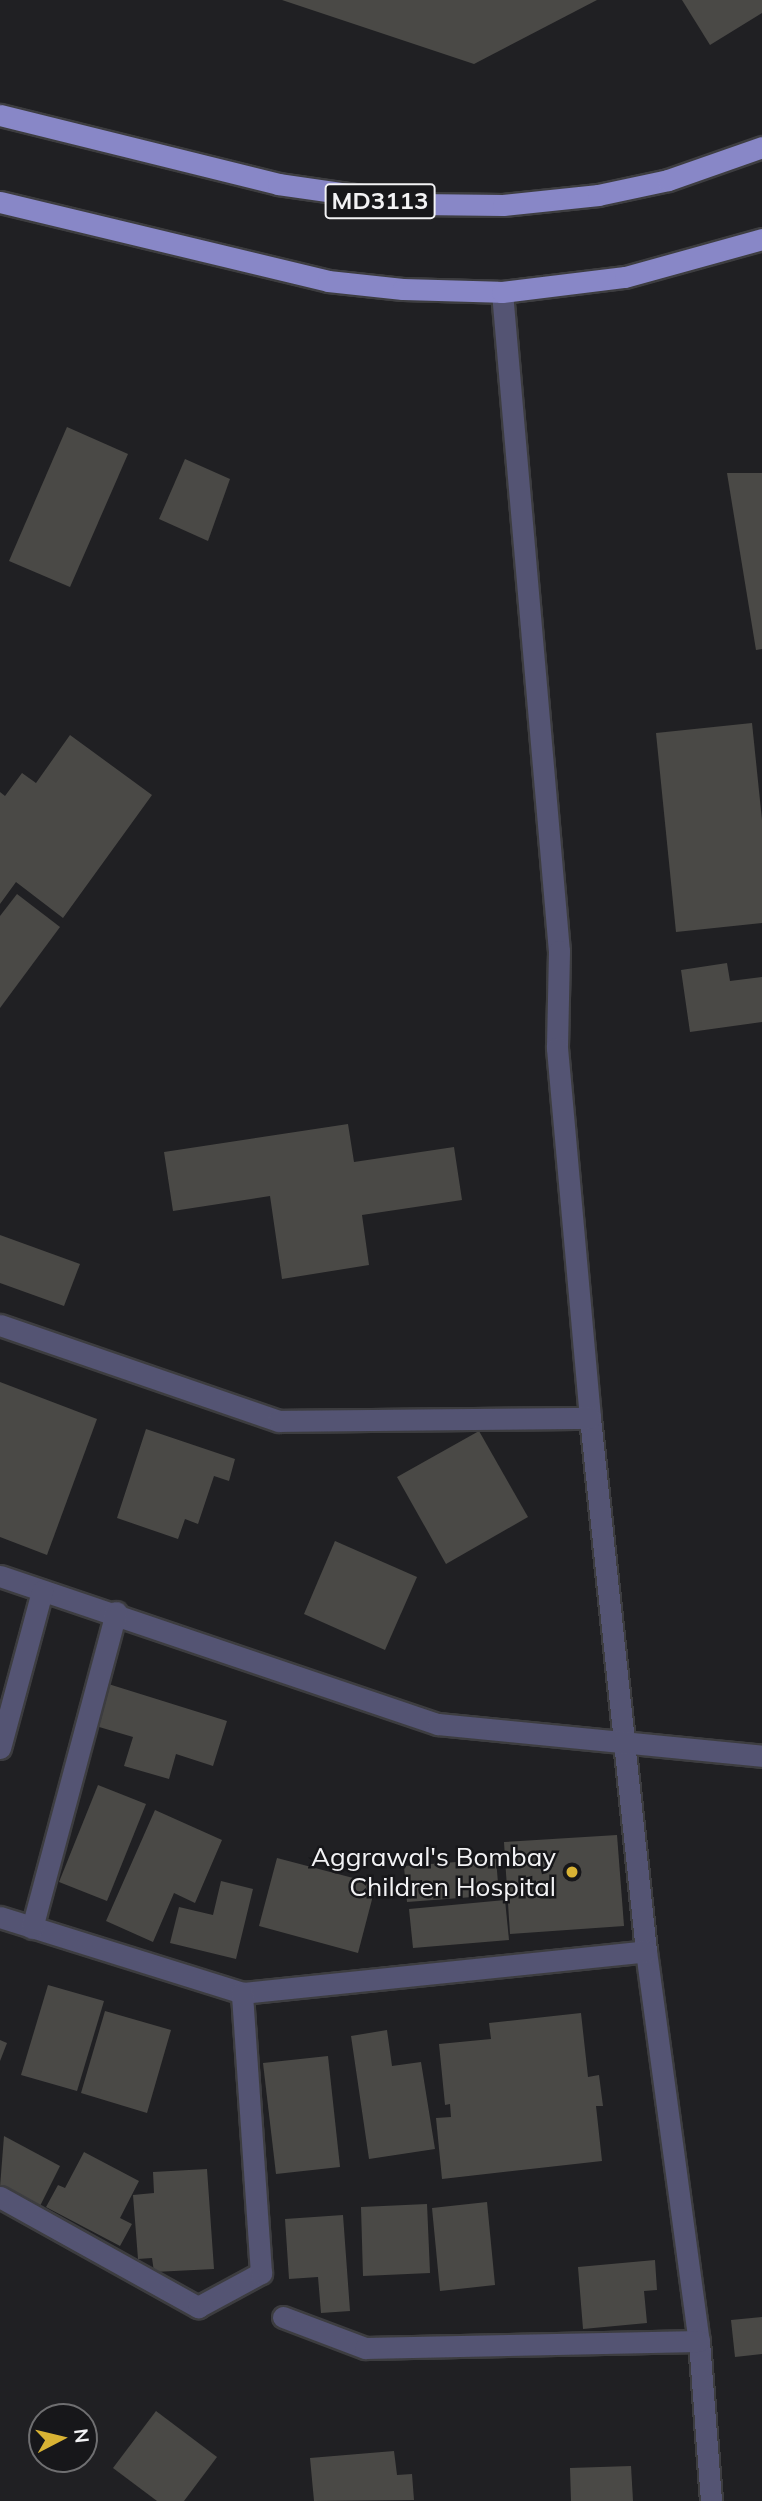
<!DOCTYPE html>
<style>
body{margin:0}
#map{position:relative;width:762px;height:2501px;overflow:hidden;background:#202023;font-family:Mulish,sans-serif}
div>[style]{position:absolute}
.building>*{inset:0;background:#4a4946}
.roads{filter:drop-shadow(2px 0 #3d3d40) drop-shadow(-2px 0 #3d3d40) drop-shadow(0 2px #3d3d40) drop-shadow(0 -2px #3d3d40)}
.minor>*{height:21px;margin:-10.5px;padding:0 10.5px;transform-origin:10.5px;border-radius:10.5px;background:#545473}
.major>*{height:21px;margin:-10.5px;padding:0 10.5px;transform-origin:10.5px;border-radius:10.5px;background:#8887c7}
.dots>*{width:19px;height:19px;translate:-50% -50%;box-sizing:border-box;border:4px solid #17171a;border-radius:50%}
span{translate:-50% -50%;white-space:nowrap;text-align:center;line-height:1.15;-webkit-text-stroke:5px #17171a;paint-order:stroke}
.shield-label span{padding:2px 5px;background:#17171a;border:2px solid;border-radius:5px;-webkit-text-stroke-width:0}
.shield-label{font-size:24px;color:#f2f2f4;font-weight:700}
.poi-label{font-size:26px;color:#f2f2f4}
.right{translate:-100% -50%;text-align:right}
.north{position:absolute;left:28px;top:2403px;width:70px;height:70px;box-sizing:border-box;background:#17171a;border:2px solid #6f6f71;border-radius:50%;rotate:83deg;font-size:19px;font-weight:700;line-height:28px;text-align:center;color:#f2f2f4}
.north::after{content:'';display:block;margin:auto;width:24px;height:32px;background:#d9b334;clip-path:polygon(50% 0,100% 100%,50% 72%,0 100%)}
</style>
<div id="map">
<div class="building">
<div style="clip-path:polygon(282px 0,597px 0,474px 64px)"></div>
<div style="clip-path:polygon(682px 0,762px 0,762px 13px,710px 45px)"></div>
<div style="clip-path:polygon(67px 427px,128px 454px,70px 587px,9px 561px)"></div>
<div style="clip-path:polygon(185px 459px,230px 479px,208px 541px,159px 519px)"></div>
<div style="clip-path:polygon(727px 473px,762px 473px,762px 649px,756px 650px)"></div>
<div style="clip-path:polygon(752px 723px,762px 820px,762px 923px,676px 932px,656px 733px)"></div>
<div style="clip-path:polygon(70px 735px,152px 795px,63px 918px,16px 882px,0 904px,0 792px,5px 796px,22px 773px,36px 783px)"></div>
<div style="clip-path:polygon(17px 894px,60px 927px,0 1008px,0 916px)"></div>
<div style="clip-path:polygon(727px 963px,730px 981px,762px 977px,762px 1022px,690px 1032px,681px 970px)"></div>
<div style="clip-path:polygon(348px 1124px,354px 1162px,454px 1147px,462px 1200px,362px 1215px,369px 1265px,282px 1279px,270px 1196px,173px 1211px,164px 1152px)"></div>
<div style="clip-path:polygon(0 1235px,80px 1264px,64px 1306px,0 1283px)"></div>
<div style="clip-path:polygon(0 1382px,97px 1419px,47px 1555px,0 1537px)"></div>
<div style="clip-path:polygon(146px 1429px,235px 1459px,229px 1481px,214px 1476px,198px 1524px,185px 1519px,178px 1539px,117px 1518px)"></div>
<div style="clip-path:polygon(479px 1431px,528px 1517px,446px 1564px,397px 1477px)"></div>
<div style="clip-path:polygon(335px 1541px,417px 1577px,385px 1650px,304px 1614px)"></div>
<div style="clip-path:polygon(102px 1682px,227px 1721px,213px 1766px,176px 1754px,169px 1779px,124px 1766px,133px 1737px,89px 1724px)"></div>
<div style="clip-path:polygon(98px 1785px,146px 1804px,107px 1901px,59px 1882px)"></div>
<div style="clip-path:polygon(155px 1810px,222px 1840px,195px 1903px,174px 1893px,153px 1942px,106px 1921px)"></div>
<div style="clip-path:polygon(617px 1835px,624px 1926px,510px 1934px,504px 1842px)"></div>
<div style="clip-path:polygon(277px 1858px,376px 1884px,358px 1953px,259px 1926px)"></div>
<div style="clip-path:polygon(496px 1859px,499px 1895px,407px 1902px,404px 1866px)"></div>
<div style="clip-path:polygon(221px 1881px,253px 1889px,236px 1959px,170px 1943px,179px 1907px,213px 1915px)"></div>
<div style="clip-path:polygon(505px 1900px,509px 1940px,413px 1948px,409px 1909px)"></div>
<div style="clip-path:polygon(48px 1985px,104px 2001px,77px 2091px,21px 2075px)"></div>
<div style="clip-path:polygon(105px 2011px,171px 2030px,147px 2113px,81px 2093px)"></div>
<div style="clip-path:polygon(581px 2013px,588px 2077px,599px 2075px,603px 2106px,596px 2106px,602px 2161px,442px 2179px,436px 2118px,451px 2117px,450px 2104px,445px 2105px,439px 2044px,491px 2039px,489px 2023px)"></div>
<div style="clip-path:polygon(387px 2030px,392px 2066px,421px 2062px,435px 2149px,369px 2159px,351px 2036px)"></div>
<div style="clip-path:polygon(0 2040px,7px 2043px,0 2061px)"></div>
<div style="clip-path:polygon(328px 2056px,340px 2167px,276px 2174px,263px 2063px)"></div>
<div style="clip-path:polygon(4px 2136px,60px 2166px,39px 2208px,0 2187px)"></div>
<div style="clip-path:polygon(84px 2152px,139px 2181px,120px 2218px,132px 2224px,120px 2246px,46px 2207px,58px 2185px,65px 2188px)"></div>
<div style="clip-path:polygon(207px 2169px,214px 2269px,154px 2272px,152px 2258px,138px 2259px,133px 2195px,154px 2193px,153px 2172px)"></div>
<div style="clip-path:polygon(487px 2202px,495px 2285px,440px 2291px,432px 2208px)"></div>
<div style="clip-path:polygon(427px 2204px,430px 2273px,363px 2276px,361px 2207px)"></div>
<div style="clip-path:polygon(343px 2215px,350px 2311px,321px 2313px,318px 2277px,289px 2279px,285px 2219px)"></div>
<div style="clip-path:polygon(655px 2260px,657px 2290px,644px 2291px,647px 2323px,583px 2329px,578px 2267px)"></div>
<div style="clip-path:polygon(762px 2317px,762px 2354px,735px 2357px,731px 2320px)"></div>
<div style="clip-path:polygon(156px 2411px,217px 2457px,184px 2501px,157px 2501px,113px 2468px)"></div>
<div style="clip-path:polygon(394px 2451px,397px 2475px,412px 2474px,414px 2500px,314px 2501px,310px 2458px)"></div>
<div style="clip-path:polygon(631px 2466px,633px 2501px,571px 2501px,570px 2468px)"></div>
</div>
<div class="roads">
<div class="minor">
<div style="left:502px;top:292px;width:661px;rotate:85.06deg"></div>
<div style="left:559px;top:951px;width:97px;rotate:91.2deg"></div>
<div style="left:557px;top:1048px;width:371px;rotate:84.9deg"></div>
<div style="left:590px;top:1418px;width:536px;rotate:84deg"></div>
<div style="left:646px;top:1951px;width:394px;rotate:82.3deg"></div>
<div style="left:699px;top:2341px;width:160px;rotate:85.7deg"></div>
<div style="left:0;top:1325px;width:295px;rotate:19deg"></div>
<div style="left:279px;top:1421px;width:311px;rotate:-0.6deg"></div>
<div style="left:0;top:1576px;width:462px;rotate:18.7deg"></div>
<div style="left:438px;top:1724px;width:326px;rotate:5.6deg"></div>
<div style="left:0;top:1748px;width:163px;rotate:-75deg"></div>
<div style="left:0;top:1917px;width:254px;rotate:17.4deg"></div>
<div style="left:242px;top:1993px;width:406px;rotate:-5.9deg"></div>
<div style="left:32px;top:1928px;width:327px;rotate:-75.1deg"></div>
<div style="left:0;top:2197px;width:227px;rotate:29.1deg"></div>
<div style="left:198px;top:2307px;width:72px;rotate:-28.4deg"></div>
<div style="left:261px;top:2273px;width:281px;rotate:-93.9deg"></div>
<div style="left:283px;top:2317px;width:88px;rotate:20.7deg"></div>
<div style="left:365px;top:2348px;width:334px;rotate:-1.2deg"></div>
</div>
<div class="major">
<div style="left:0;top:115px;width:286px;rotate:13.9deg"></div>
<div style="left:278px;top:184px;width:140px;rotate:8.2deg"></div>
<div style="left:417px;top:204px;width:86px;rotate:0.7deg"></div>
<div style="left:503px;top:205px;width:96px;rotate:-6deg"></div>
<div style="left:598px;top:195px;width:72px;rotate:-12.1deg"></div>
<div style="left:668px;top:180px;width:100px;rotate:-19.3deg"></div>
<div style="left:0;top:202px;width:337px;rotate:13.5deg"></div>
<div style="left:328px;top:281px;width:75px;rotate:6.1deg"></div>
<div style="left:403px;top:289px;width:99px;rotate:1.7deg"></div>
<div style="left:502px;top:292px;width:124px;rotate:-7deg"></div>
<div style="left:625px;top:277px;width:142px;rotate:-15.5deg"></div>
</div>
</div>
<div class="dots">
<div style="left:572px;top:1872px;background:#d9b334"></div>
</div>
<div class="shield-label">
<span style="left:380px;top:201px">MD3113</span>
</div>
<div class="poi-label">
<span class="right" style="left:556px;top:1872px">Aggrawal's Bombay<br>Children Hospital</span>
</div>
<div class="north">N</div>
</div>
